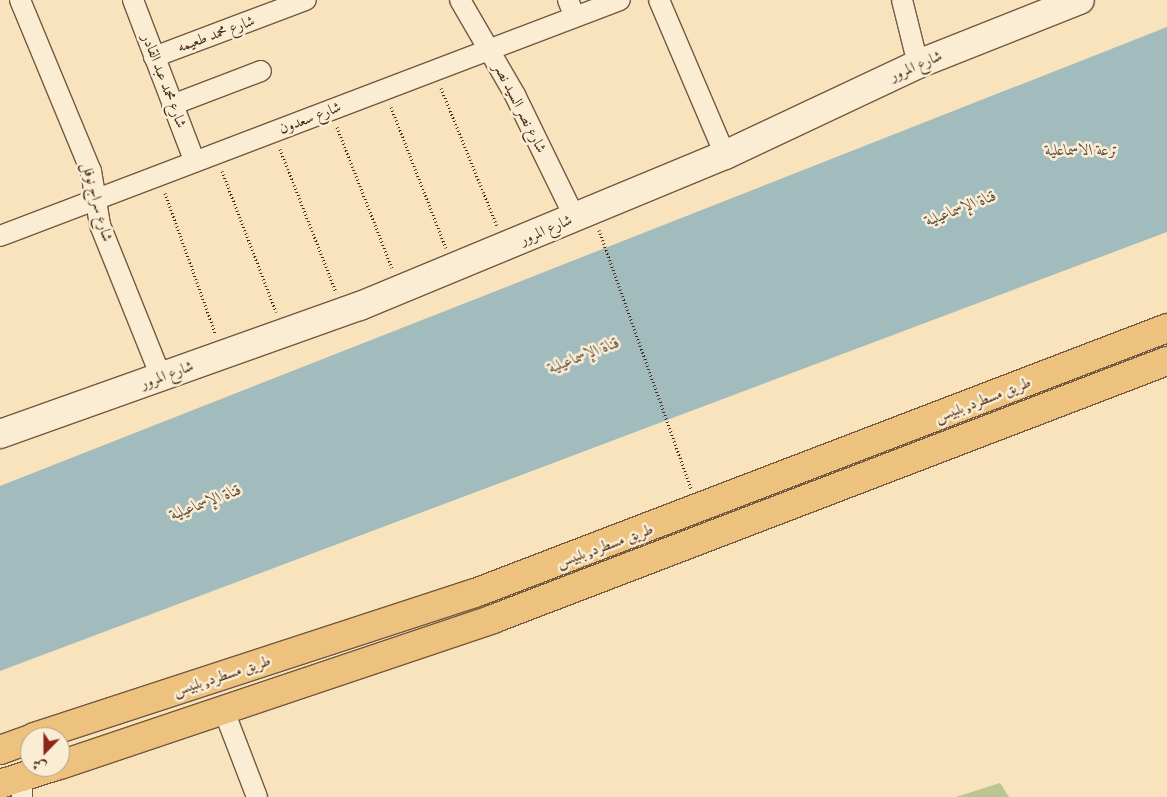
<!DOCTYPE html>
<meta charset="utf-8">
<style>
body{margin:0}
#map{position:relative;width:1167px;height:797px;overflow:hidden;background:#f8e3bd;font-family:"IM FELL Great Primer",Amiri,serif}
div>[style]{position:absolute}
.green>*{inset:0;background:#bcc492}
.water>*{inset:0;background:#a2bbbc}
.path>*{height:3px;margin-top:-1.5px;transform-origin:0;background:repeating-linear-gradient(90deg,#482916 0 1px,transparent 0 3.5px)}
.roads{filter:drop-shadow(1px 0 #745840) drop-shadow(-1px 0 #745840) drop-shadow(0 1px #745840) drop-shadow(0 -1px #745840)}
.minor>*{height:20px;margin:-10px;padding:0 10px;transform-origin:10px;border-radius:10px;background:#faedd4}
.secondary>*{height:28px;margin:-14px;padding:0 14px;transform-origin:14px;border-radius:14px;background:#faedd4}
.primary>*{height:28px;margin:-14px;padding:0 14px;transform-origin:14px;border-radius:14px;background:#ecc27e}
span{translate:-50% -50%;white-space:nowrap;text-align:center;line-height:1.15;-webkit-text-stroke:5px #faedd4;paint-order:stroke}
.street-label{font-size:15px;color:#482916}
.water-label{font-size:16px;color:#5e4e40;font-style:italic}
.north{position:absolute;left:20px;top:727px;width:50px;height:50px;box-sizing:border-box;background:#faedd4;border:1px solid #b39f88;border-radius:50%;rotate:202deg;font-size:14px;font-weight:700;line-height:20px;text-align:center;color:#482916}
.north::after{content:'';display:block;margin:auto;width:18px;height:22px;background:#8f2418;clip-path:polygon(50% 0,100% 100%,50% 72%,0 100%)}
</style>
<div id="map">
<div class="green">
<div style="clip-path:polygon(1000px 783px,1009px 797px,956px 797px)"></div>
</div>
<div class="water">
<div style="clip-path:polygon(1167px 27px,1167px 232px,0 671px,0 486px)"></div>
</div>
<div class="path">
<div style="left:441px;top:88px;width:149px;rotate:67.9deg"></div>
<div style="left:391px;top:107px;width:151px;rotate:68.7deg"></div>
<div style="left:337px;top:127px;width:151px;rotate:68.7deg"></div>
<div style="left:280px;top:149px;width:154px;rotate:68.6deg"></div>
<div style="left:222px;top:171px;width:151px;rotate:69deg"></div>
<div style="left:165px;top:193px;width:149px;rotate:70.3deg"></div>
<div style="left:599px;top:230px;width:274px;rotate:70.4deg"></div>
</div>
<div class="roads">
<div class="minor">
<div style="left:20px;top:0;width:185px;rotate:67.5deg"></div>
<div style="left:91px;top:171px;width:55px;rotate:80.5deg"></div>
<div style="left:100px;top:225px;width:164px;rotate:68.1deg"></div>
<div style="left:133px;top:0;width:173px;rotate:69.1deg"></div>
<div style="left:460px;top:0;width:110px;rotate:59.9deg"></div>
<div style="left:515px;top:95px;width:137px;rotate:64deg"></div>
<div style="left:568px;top:0;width:18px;rotate:68deg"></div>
<div style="left:659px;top:0;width:168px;rotate:66.9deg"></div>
<div style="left:902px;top:0;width:66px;rotate:76deg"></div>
<div style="left:154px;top:57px;width:162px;rotate:-20.6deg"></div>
<div style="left:172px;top:105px;width:95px;rotate:-20.9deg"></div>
<div style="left:0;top:236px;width:663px;rotate:-20.84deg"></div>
<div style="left:224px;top:711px;width:92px;rotate:69deg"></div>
<div style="left:22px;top:797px;width:21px;rotate:-87deg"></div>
</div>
<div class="secondary">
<div style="left:0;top:434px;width:382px;rotate:-19.6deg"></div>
<div style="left:360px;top:306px;width:395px;rotate:-22.5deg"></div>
<div style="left:725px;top:155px;width:213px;rotate:-25.2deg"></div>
<div style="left:918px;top:64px;width:174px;rotate:-21.6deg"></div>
</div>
<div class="primary">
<div style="left:34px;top:737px;width:464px;rotate:-18.1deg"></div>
<div style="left:475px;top:593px;width:741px;rotate:-20.95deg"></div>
<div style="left:0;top:750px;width:32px;rotate:-20deg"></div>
<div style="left:60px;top:765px;width:457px;rotate:-18.6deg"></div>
<div style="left:493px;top:619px;width:722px;rotate:-20.95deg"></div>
<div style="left:0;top:784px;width:56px;rotate:-17.8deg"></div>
</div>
</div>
<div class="street-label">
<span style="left:216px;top:34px;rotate:-20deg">شارع محمد طعيمه</span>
<span style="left:916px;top:66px;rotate:-23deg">شارع المرور</span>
<span style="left:164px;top:81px;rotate:69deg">شارع محمد عبد القادر</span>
<span style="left:520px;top:108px;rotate:63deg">شارع نصر السيد نصر</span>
<span style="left:310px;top:118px;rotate:-21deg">شارع سعدون</span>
<span style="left:97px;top:202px;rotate:75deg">شارع سراج نوفل</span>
<span style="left:546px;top:230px;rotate:-23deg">شارع المرور</span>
<span style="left:167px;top:375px;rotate:-20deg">شارع المرور</span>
<span style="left:983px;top:400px;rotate:-21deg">طريق مسطرد, بلبيس</span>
<span style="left:605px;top:546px;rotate:-20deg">طريق مسطرد, بلبيس</span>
<span style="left:222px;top:676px;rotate:-18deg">طريق مسطرد, بلبيس</span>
</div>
<div class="water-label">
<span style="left:1082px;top:150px">ترعة الاسماعلية</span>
<span style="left:961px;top:208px;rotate:-21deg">قناة الإسماعيلية</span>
<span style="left:584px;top:355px;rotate:-21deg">قناة الإسماعيلية</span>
<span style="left:206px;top:502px;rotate:-21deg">قناة الإسماعيلية</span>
</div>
<div class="north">ش</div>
</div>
